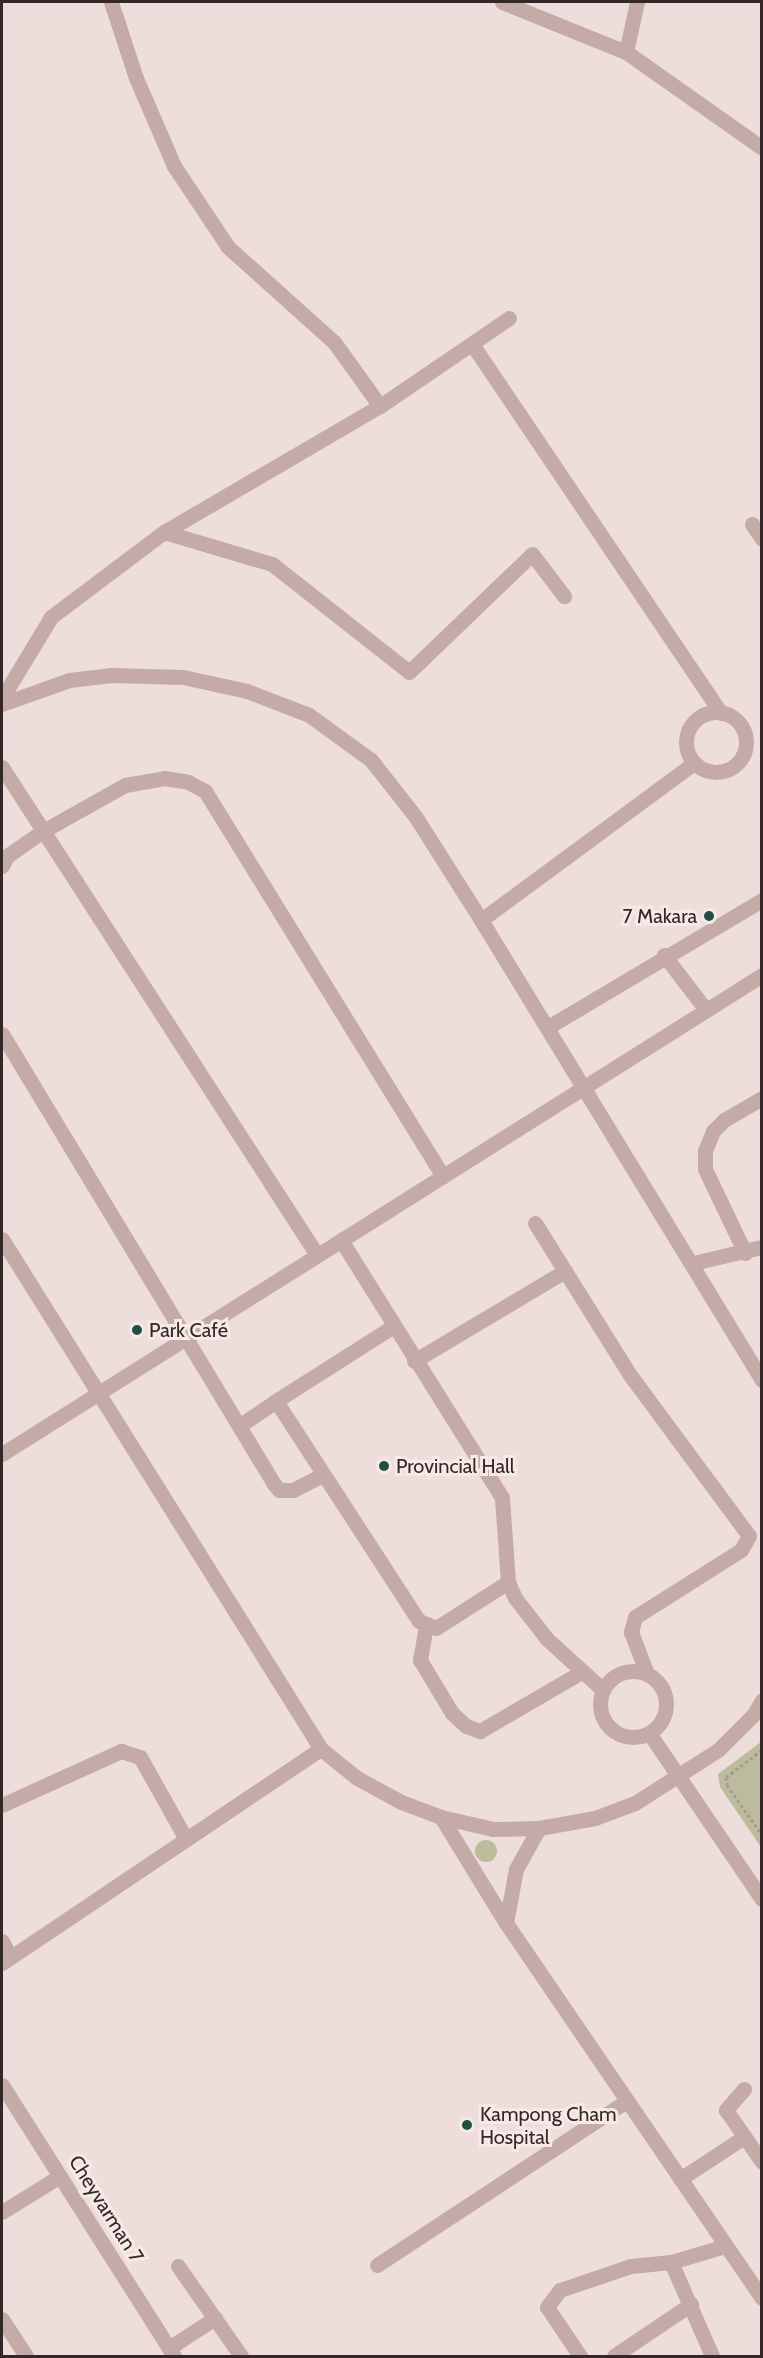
<!DOCTYPE html>
<meta charset="utf-8">
<style>
body{margin:0}
#map{position:relative;width:763px;height:2358px;overflow:hidden;background:#eededb;font-family:Cabin,sans-serif}
div>[style]{position:absolute}
.green>*{inset:0;background:#bbbb9d}
.round{border-radius:50%}
.path>*{height:3px;margin-top:-1.5px;transform-origin:0;background:repeating-linear-gradient(90deg,#b09593 0 3px,transparent 0 6px)}
.minor>*{height:15px;margin:-7.5px;padding:0 7.5px;transform-origin:7.5px;border-radius:7.5px;background:#c5aba8}
.minor>.ring{margin:-7.5px;padding:0;box-sizing:content-box;background:none;border:15px solid #c5aba8;border-radius:50%}
.dots>*{width:16px;height:16px;translate:-50% -50%;box-sizing:border-box;border:3px solid #f7eae6;border-radius:50%}
span{translate:-50% -50%;white-space:nowrap;text-align:center;line-height:1.15;-webkit-text-stroke:6px #f7eae6;paint-order:stroke}
.poi-label{font-size:20px;color:#332728}
.right{translate:-100% -50%;text-align:right}
.left{translate:0 -50%;text-align:left}
.street-label{font-size:20px;color:#332728}
.frame{position:absolute;inset:0;border:3px solid #332728;pointer-events:none}
</style>
<div id="map">
<div class="green">
<div style="clip-path:polygon(761px 1742px,761px 1847px,720px 1787px,718px 1774px)"></div>
<div class="round" style="left:475px;top:1840px;width:22px;height:22px"></div>
</div>
<div class="path">
<div style="left:762px;top:1750px;width:45px;rotate:143.1deg"></div>
<div style="left:726px;top:1777px;width:8px;rotate:83deg"></div>
<div style="left:727px;top:1785px;width:61px;rotate:55deg"></div>
</div>
<div class="minor">
<div style="left:111px;top:2px;width:80px;rotate:71.8deg"></div>
<div style="left:136px;top:78px;width:96px;rotate:66.6deg"></div>
<div style="left:174px;top:166px;width:97px;rotate:56.3deg"></div>
<div style="left:228px;top:247px;width:142px;rotate:41.9deg"></div>
<div style="left:334px;top:342px;width:79px;rotate:54.3deg"></div>
<div style="left:502px;top:2px;width:134px;rotate:22deg"></div>
<div style="left:626px;top:52px;width:166px;rotate:35.2deg"></div>
<div style="left:626px;top:52px;width:51px;rotate:-77.6deg"></div>
<div style="left:472px;top:344px;width:445px;rotate:56deg"></div>
<div style="left:752px;top:524px;width:18px;rotate:56deg"></div>
<div style="left:164px;top:532px;width:113px;rotate:16.5deg"></div>
<div style="left:272px;top:564px;width:174px;rotate:38.2deg"></div>
<div style="left:409px;top:672px;width:170px;rotate:-43.8deg"></div>
<div style="left:532px;top:554px;width:53px;rotate:52.7deg"></div>
<div style="left:2px;top:698px;width:95px;rotate:-58.8deg"></div>
<div style="left:51px;top:617px;width:141px;rotate:-37deg"></div>
<div style="left:164px;top:532px;width:250px;rotate:-30.3deg"></div>
<div style="left:380px;top:406px;width:156px;rotate:-34.3deg"></div>
<div style="left:2px;top:704px;width:71px;rotate:-19.7deg"></div>
<div style="left:69px;top:680px;width:43px;rotate:-6.6deg"></div>
<div style="left:112px;top:675px;width:71px;rotate:1.6deg"></div>
<div style="left:183px;top:677px;width:66px;rotate:12.3deg"></div>
<div style="left:247px;top:691px;width:66px;rotate:21.2deg"></div>
<div style="left:309px;top:715px;width:77px;rotate:36deg"></div>
<div style="left:371px;top:760px;width:71px;rotate:51.8deg"></div>
<div style="left:415px;top:816px;width:123px;rotate:57.6deg"></div>
<div style="left:481px;top:920px;width:539px;rotate:58.58deg"></div>
<div class="ring" style="left:686px;top:712px;width:45px;height:45px"></div>
<div style="left:2px;top:767px;width:581px;rotate:57.16deg"></div>
<div style="left:2px;top:866px;width:11px;rotate:-63deg"></div>
<div style="left:7px;top:856px;width:44px;rotate:-34.8deg"></div>
<div style="left:43px;top:831px;width:94px;rotate:-29.3deg"></div>
<div style="left:125px;top:785px;width:40px;rotate:-10deg"></div>
<div style="left:164px;top:778px;width:24px;rotate:9deg"></div>
<div style="left:188px;top:782px;width:19px;rotate:28deg"></div>
<div style="left:205px;top:791px;width:453px;rotate:58.3deg"></div>
<div style="left:481px;top:920px;width:265px;rotate:-36.4deg"></div>
<div style="left:664px;top:955px;width:69px;rotate:52.6deg"></div>
<div style="left:548px;top:1027px;width:249px;rotate:-30.7deg"></div>
<div style="left:2px;top:1034px;width:526px;rotate:58.85deg"></div>
<div style="left:274px;top:1484px;width:8px;rotate:50deg"></div>
<div style="left:279px;top:1490px;width:14px"></div>
<div style="left:293px;top:1490px;width:33px;rotate:-27deg"></div>
<div style="left:535px;top:1223px;width:179px;rotate:58deg"></div>
<div style="left:630px;top:1375px;width:200px;rotate:53.5deg"></div>
<div style="left:749px;top:1536px;width:16px;rotate:120deg"></div>
<div style="left:741px;top:1550px;width:125px;rotate:147.7deg"></div>
<div style="left:635px;top:1617px;width:16px;rotate:105deg"></div>
<div style="left:631px;top:1632px;width:45px;rotate:69.1deg"></div>
<div style="left:2px;top:1239px;width:602px;rotate:57.97deg"></div>
<div style="left:321px;top:1749px;width:46px;rotate:38.9deg"></div>
<div style="left:357px;top:1778px;width:50px;rotate:28.6deg"></div>
<div style="left:401px;top:1802px;width:43px;rotate:20.6deg"></div>
<div style="left:441px;top:1817px;width:53px;rotate:13deg"></div>
<div style="left:493px;top:1829px;width:46px;rotate:-1.2deg"></div>
<div style="left:539px;top:1828px;width:57px;rotate:-10.1deg"></div>
<div style="left:595px;top:1818px;width:43px;rotate:-20.6deg"></div>
<div style="left:635px;top:1803px;width:98px;rotate:-32.6deg"></div>
<div style="left:718px;top:1750px;width:51px;rotate:-45deg"></div>
<div style="left:754px;top:1714px;width:16px;rotate:-60deg"></div>
<div style="left:341px;top:1240px;width:304px;rotate:58deg"></div>
<div style="left:502px;top:1498px;width:84px;rotate:85.9deg"></div>
<div style="left:508px;top:1582px;width:17px;rotate:66deg"></div>
<div style="left:515px;top:1598px;width:52px;rotate:52deg"></div>
<div style="left:547px;top:1639px;width:76px;rotate:42.3deg"></div>
<div style="left:745px;top:1253px;width:93px;rotate:-115.5deg"></div>
<div style="left:705px;top:1169px;width:18px;rotate:-90deg"></div>
<div style="left:705px;top:1151px;width:22px;rotate:-68deg"></div>
<div style="left:713px;top:1131px;width:16px;rotate:-45deg"></div>
<div style="left:724px;top:1120px;width:44px;rotate:-30.1deg"></div>
<div style="left:693px;top:1263px;width:71px;rotate:-13.1deg"></div>
<div style="left:392px;top:1327px;width:138px;rotate:147.5deg"></div>
<div style="left:276px;top:1401px;width:262px;rotate:57deg"></div>
<div style="left:419px;top:1621px;width:18px;rotate:22deg"></div>
<div style="left:436px;top:1628px;width:85px;rotate:-32.6deg"></div>
<div style="left:414px;top:1361px;width:176px;rotate:-30.8deg"></div>
<div style="left:239px;top:1426px;width:45px;rotate:-34deg"></div>
<div style="left:2px;top:1454px;width:898px;rotate:-32.22deg"></div>
<div style="left:426px;top:1626px;width:35px;rotate:100deg"></div>
<div style="left:420px;top:1660px;width:62px;rotate:58.9deg"></div>
<div style="left:452px;top:1713px;width:19px;rotate:43deg"></div>
<div style="left:466px;top:1726px;width:15px;rotate:20deg"></div>
<div style="left:480px;top:1731px;width:119px;rotate:-30.2deg"></div>
<div class="ring" style="left:600px;top:1671px;width:51px;height:51px"></div>
<div style="left:649px;top:1733px;width:201px;rotate:55.8deg"></div>
<div style="left:2px;top:1805px;width:131px;rotate:-24.4deg"></div>
<div style="left:121px;top:1751px;width:20px;rotate:18deg"></div>
<div style="left:140px;top:1757px;width:94px;rotate:60.7deg"></div>
<div style="left:441px;top:1817px;width:124px;rotate:58.5deg"></div>
<div style="left:506px;top:1923px;width:454px;rotate:55.7deg"></div>
<div style="left:506px;top:1923px;width:55px;rotate:-79.5deg"></div>
<div style="left:516px;top:1869px;width:47px;rotate:-60.7deg"></div>
<div style="left:2px;top:1941px;width:18px;rotate:63deg"></div>
<div style="left:2px;top:1963px;width:384px;rotate:-33.9deg"></div>
<div style="left:2px;top:2085px;width:321px;rotate:57.6deg"></div>
<div style="left:744px;top:2089px;width:28px;rotate:131deg"></div>
<div style="left:726px;top:2110px;width:63px;rotate:55.3deg"></div>
<div style="left:680px;top:2179px;width:77px;rotate:-33.3deg"></div>
<div style="left:2px;top:2212px;width:68px;rotate:-31.8deg"></div>
<div style="left:671px;top:2262px;width:103px;rotate:66.4deg"></div>
<div style="left:377px;top:2265px;width:299px;rotate:-33.3deg"></div>
<div style="left:178px;top:2266px;width:110px;rotate:55deg"></div>
<div style="left:2px;top:2319px;width:44px;rotate:57deg"></div>
<div style="left:169px;top:2348px;width:55px;rotate:-33.1deg"></div>
<div style="left:580px;top:2356px;width:59px;rotate:-124deg"></div>
<div style="left:547px;top:2307px;width:21px;rotate:-53deg"></div>
<div style="left:560px;top:2290px;width:75px;rotate:-18.7deg"></div>
<div style="left:631px;top:2266px;width:40px;rotate:-5.7deg"></div>
<div style="left:671px;top:2262px;width:56px;rotate:-16.5deg"></div>
<div style="left:614px;top:2356px;width:93px;rotate:-34deg"></div>
</div>
<div class="dots">
<div style="left:709px;top:916px;background:#224f43"></div>
<div style="left:137px;top:1330px;background:#224f43"></div>
<div style="left:384px;top:1466px;background:#224f43"></div>
<div style="left:467px;top:2125px;background:#224f43"></div>
</div>
<div class="poi-label">
<span class="right" style="left:697px;top:916px">7 Makara</span>
<span class="left" style="left:149px;top:1330px">Park Café</span>
<span class="left" style="left:396px;top:1466px">Provincial Hall</span>
<span class="left" style="left:480px;top:2126px">Kampong Cham<br>Hospital</span>
</div>
<div class="street-label">
<span style="left:106px;top:2209px;rotate:58deg">Cheyvarman 7</span>
</div>
<div class="frame"></div>
</div>
